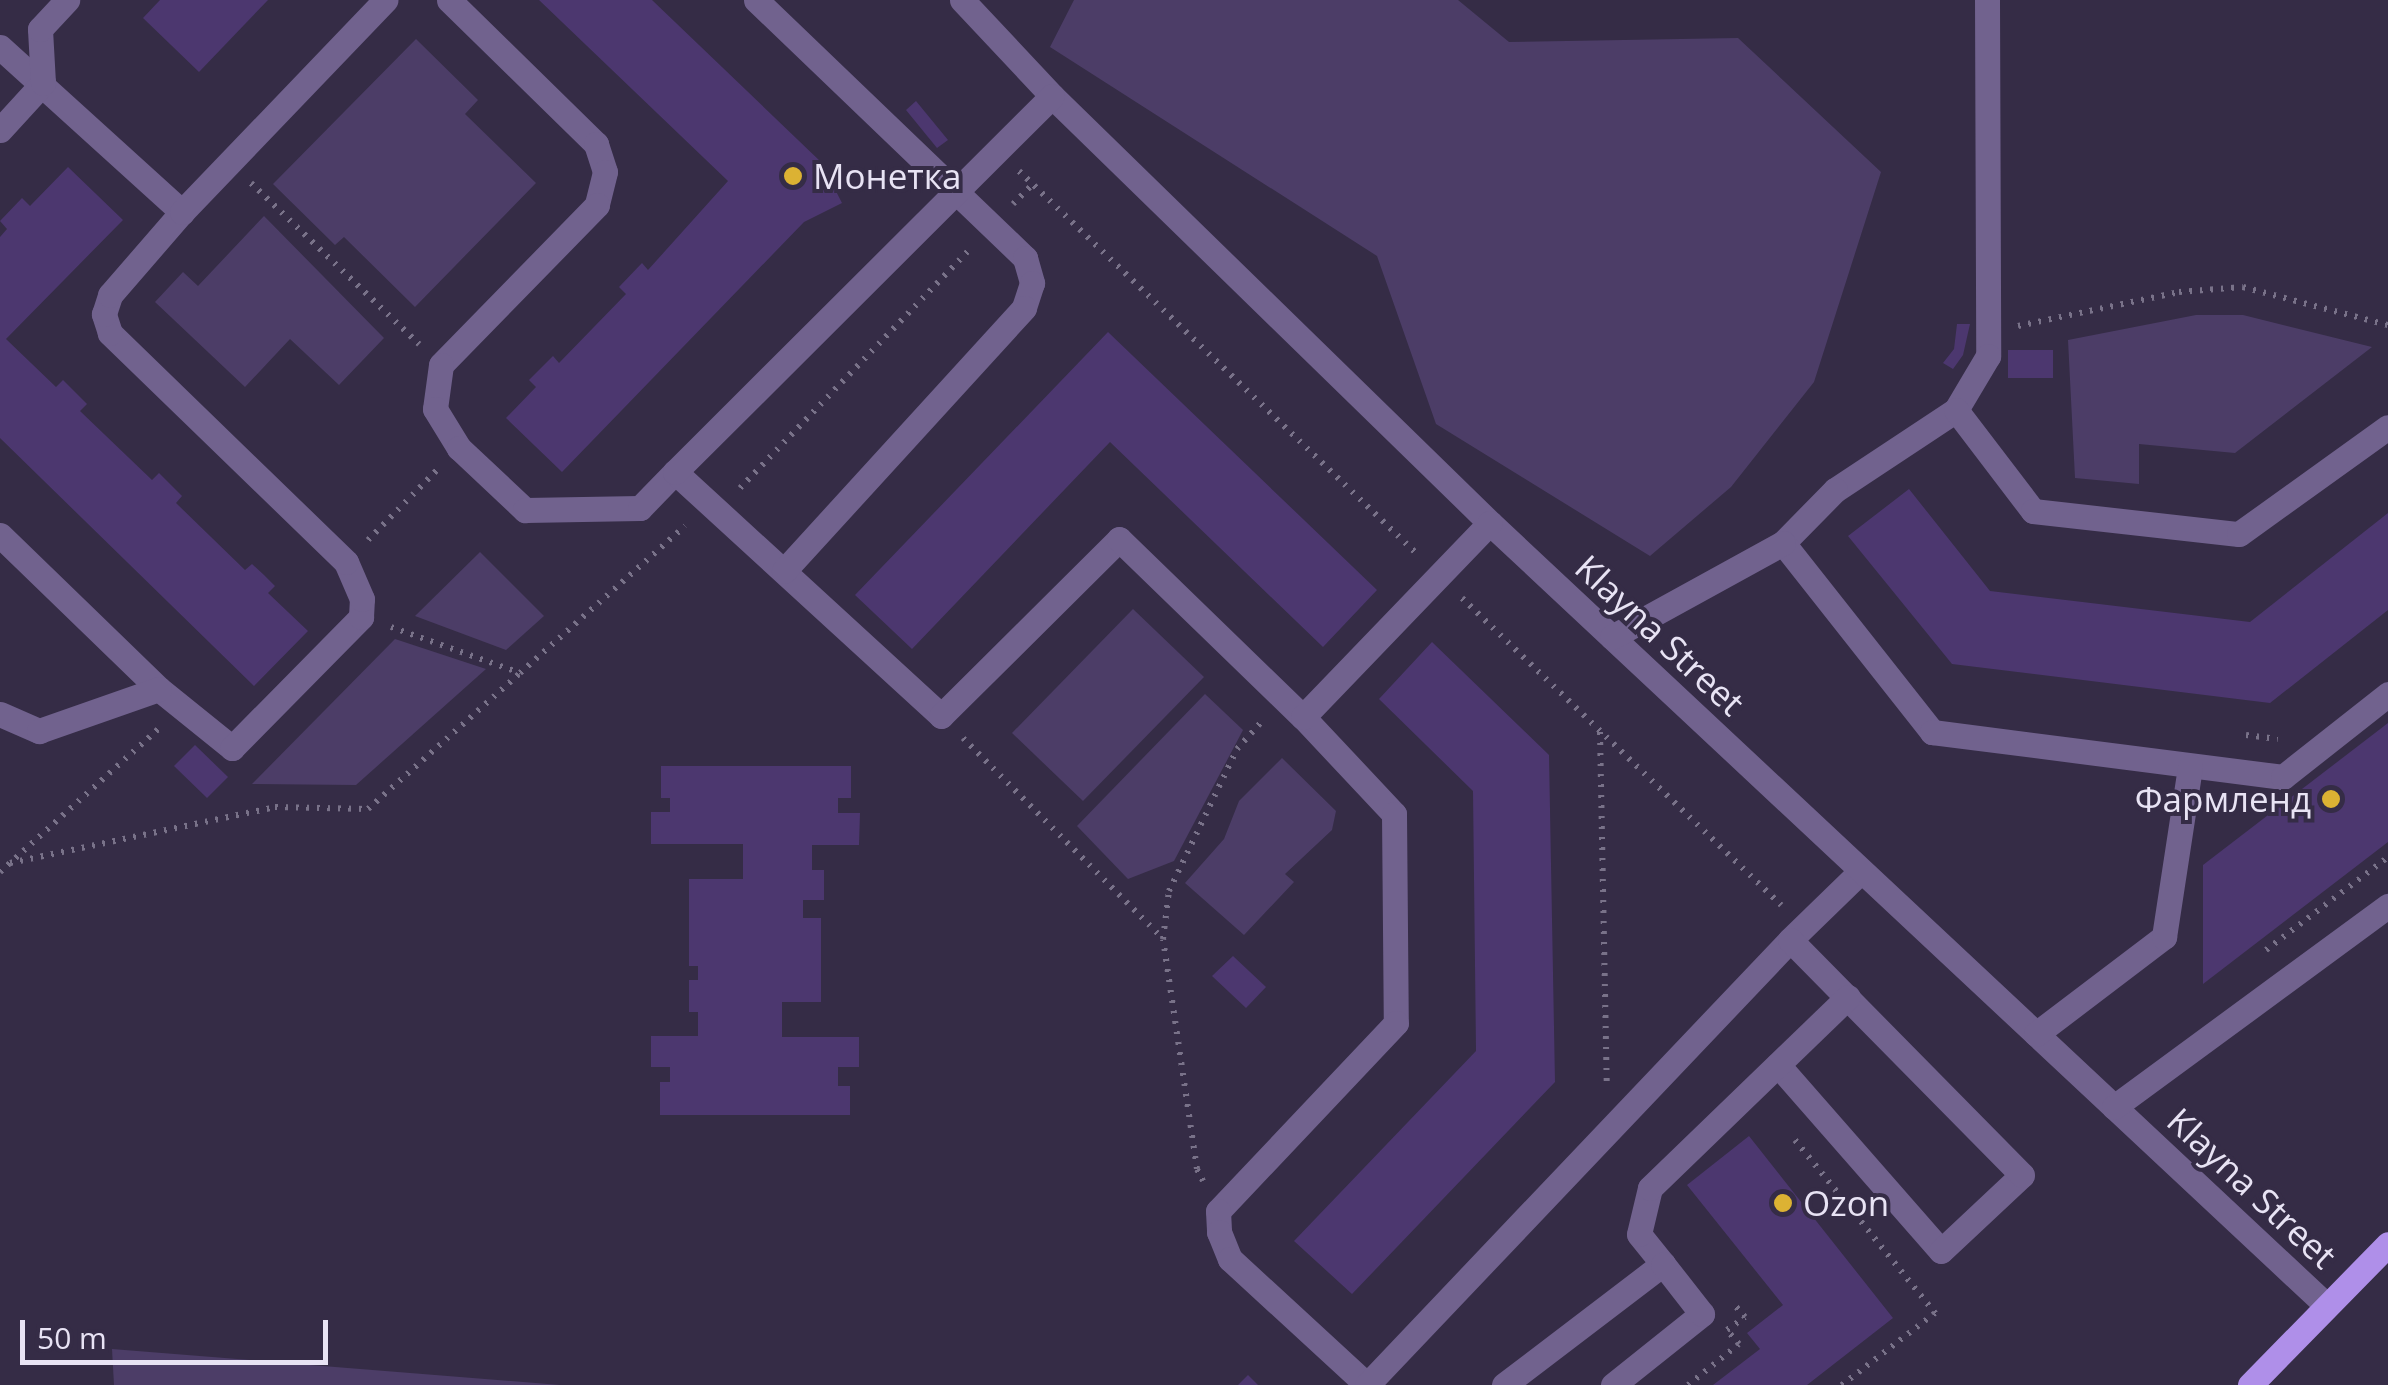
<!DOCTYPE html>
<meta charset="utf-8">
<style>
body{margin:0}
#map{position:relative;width:2388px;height:1385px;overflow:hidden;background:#352c46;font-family:"Open Sans",sans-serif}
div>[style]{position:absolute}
.green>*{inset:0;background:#4c3d67}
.building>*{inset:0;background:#4c376f}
.path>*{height:6px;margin-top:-3px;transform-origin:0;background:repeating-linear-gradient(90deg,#797289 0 2.5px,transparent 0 10.5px)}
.minor>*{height:25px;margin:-12.5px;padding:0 12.5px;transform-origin:12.5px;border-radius:12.5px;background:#71628e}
.major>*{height:25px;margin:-12.5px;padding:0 12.5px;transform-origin:12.5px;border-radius:12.5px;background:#af8fe9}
.dots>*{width:28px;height:28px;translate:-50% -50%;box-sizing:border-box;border:5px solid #352c46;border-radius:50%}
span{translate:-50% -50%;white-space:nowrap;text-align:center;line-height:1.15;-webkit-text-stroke:8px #352c46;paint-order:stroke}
.poi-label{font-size:35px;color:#e8e3f4}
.left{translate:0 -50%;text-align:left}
.right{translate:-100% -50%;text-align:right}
.street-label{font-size:35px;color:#e8e3f4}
.scale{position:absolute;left:20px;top:1320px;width:308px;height:45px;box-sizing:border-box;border:5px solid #e8e3f4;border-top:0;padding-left:12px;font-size:30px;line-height:35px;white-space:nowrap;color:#e8e3f4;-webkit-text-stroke:8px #352c46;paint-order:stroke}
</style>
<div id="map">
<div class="green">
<div style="clip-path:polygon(1074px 0,1458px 0,1509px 42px,1738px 38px,1881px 172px,1814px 382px,1731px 487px,1650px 556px,1436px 424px,1377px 256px,1050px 47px)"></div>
<div style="clip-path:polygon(416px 39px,478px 100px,465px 114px,536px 183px,415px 307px,344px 237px,335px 245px,273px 184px)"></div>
<div style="clip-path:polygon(264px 216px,384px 338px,339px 385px,290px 339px,245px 387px,155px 302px,183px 272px,198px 286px)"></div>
<div style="clip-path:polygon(2196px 315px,2243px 315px,2372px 347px,2235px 453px,2139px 444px,2139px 484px,2075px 478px,2068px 340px)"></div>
<div style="clip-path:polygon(480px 552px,544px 616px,506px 650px,415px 616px)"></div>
<div style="clip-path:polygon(1133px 609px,1204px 677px,1083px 801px,1012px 733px)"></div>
<div style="clip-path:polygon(395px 639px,486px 669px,356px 785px,252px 784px)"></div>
<div style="clip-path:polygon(1205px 694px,1243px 730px,1174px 861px,1128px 879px,1077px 826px)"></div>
<div style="clip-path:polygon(1282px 758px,1336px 811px,1332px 830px,1285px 874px,1294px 882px,1244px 935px,1185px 883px,1224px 839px,1239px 801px)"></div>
<div style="clip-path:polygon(112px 1349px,560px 1385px,114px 1385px)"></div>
</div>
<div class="building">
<div style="clip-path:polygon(160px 0,268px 0,199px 72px,143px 18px)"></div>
<div style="clip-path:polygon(539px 0,652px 0,821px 162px,842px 203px,804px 222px,562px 472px,506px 418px,536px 387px,529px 380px,553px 356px,559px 363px,626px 294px,619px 287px,642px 263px,648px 270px,728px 181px)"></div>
<div style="clip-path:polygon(916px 101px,948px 140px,937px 148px,906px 110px)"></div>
<div style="clip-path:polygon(68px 167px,123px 220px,6px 339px,56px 387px,63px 380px,87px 404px,80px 411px,152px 480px,159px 473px,182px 496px,176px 503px,245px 570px,252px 564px,264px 575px,275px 586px,268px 593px,308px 631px,254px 686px,0 438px,0 237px,7px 229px,0 221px,22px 198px,30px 206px)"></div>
<div style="clip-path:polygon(1957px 324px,1970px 324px,1963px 355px,1953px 369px,1943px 363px,1954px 349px)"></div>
<div style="clip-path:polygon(1108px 332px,1377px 590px,1323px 647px,1110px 442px,912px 649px,855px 595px)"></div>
<div style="clip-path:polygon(2008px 350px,2053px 350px,2053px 378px,2008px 378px)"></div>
<div style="clip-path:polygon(1909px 489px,1990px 591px,2250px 622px,2388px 513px,2388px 610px,2270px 703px,1952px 664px,1848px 536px)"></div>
<div style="clip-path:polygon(1432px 642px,1549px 755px,1555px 1082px,1352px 1294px,1294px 1241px,1476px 1051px,1473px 791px,1379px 699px)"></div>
<div style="clip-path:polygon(2388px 723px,2388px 842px,2203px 984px,2203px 865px)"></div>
<div style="clip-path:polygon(195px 745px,228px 777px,207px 798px,174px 766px)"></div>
<div style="clip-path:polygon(661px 766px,851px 766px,851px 798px,838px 798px,838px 813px,860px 813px,859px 845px,812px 845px,812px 870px,824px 870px,824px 900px,803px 900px,803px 918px,821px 918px,821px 1002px,782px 1002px,782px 1037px,859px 1037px,859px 1067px,838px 1067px,838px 1086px,850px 1086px,850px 1115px,660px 1115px,660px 1082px,670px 1082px,670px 1067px,651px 1067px,651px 1036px,698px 1036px,698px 1012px,689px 1012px,689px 980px,698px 980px,698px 966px,689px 966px,689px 879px,743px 879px,743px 844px,651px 844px,651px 812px,670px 812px,670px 798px,661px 798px)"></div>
<div style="clip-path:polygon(1233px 956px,1266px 987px,1246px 1008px,1212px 976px)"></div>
<div style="clip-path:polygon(1749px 1136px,1893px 1318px,1807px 1385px,1713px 1385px,1760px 1349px,1747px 1333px,1783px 1305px,1687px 1185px)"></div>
<div style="clip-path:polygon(1248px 1375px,1258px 1385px,1238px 1385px)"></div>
</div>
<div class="path">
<div style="left:1019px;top:171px;width:552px;rotate:43.9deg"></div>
<div style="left:251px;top:183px;width:233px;rotate:43.8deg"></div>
<div style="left:1013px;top:204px;width:28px;rotate:-45deg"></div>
<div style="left:2018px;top:326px;width:165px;rotate:-11.9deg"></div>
<div style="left:2179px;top:292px;width:64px;rotate:-4.5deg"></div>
<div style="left:2243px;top:287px;width:150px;rotate:14.7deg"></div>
<div style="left:740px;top:488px;width:332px;rotate:-46.1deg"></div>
<div style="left:368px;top:540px;width:98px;rotate:-45.4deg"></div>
<div style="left:1462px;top:598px;width:443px;rotate:43.9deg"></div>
<div style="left:391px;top:627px;width:137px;rotate:19.6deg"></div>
<div style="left:520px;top:673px;width:221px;rotate:-41.7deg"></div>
<div style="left:1600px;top:732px;width:352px;rotate:88.9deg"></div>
<div style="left:2246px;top:735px;width:32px;rotate:7deg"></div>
<div style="left:963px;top:738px;width:282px;rotate:45.1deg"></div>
<div style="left:10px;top:863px;width:271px;rotate:-11.9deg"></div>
<div style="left:275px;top:807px;width:93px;rotate:1.2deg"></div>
<div style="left:368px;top:809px;width:204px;rotate:-41.8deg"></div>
<div style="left:0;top:872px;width:213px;rotate:-42.1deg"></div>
<div style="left:2266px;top:950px;width:153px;rotate:-37.3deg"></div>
<div style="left:1795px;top:1140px;width:223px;rotate:51deg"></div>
<div style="left:1935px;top:1313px;width:118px;rotate:142.3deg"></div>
<div style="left:1203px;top:1181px;width:13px;rotate:-117deg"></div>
<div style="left:1197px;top:1169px;width:232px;rotate:-98.4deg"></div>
<div style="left:1163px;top:939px;width:48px;rotate:-82.9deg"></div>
<div style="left:1169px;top:891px;width:157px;rotate:-64.4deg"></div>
<div style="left:1237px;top:749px;width:36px;rotate:-48deg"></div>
<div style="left:1688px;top:1385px;width:65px;rotate:-38.8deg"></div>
<div style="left:1739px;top:1344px;width:18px;rotate:-131deg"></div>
<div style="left:1727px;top:1330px;width:22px;rotate:-36deg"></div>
<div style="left:1745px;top:1317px;width:18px;rotate:-131deg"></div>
</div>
<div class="minor">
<div style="left:449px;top:0;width:206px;rotate:44.4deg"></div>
<div style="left:596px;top:144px;width:29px;rotate:72deg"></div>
<div style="left:605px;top:172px;width:34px;rotate:104deg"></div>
<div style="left:597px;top:205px;width:223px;rotate:134.3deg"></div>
<div style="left:441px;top:365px;width:44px;rotate:97.8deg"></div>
<div style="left:435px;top:409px;width:46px;rotate:58.4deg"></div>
<div style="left:459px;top:448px;width:91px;rotate:43.2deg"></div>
<div style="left:525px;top:510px;width:115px;rotate:-1deg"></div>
<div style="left:640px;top:508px;width:50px;rotate:-45.8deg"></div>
<div style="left:675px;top:472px;width:361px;rotate:42.5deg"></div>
<div style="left:941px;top:716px;width:251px;rotate:-44.8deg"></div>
<div style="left:1119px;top:539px;width:256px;rotate:44.1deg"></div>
<div style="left:1303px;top:717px;width:133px;rotate:46.8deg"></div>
<div style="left:1394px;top:814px;width:209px;rotate:89.5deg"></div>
<div style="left:1396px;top:1023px;width:259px;rotate:133.4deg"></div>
<div style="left:1218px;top:1211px;width:21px;rotate:87deg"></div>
<div style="left:1219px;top:1232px;width:29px;rotate:68deg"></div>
<div style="left:1230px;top:1259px;width:186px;rotate:42.6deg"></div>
<div style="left:1367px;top:1385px;width:614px;rotate:-46.45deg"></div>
<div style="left:1790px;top:940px;width:98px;rotate:-44.2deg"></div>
<div style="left:756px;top:0;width:373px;rotate:43.8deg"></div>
<div style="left:1025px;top:258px;width:26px;rotate:74deg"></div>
<div style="left:1032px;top:283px;width:26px;rotate:108deg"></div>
<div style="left:1024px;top:308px;width:356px;rotate:132.4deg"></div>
<div style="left:962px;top:0;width:132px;rotate:46.8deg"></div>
<div style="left:1052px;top:96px;width:612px;rotate:44.27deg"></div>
<div style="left:1490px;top:523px;width:1145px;rotate:43.09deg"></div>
<div style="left:1987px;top:0;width:356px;rotate:89.8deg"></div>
<div style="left:1988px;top:356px;width:63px;rotate:120.7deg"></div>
<div style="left:1956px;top:410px;width:145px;rotate:146.5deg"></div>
<div style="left:1835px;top:490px;width:74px;rotate:134.5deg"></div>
<div style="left:1783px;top:543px;width:241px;rotate:51.7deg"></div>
<div style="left:1932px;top:732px;width:354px;rotate:7.3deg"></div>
<div style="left:2283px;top:777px;width:134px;rotate:-38.3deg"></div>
<div style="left:0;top:47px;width:246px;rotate:42.2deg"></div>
<div style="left:0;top:130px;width:64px;rotate:-47.5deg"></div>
<div style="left:43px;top:83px;width:54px;rotate:-93.2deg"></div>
<div style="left:40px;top:29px;width:40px;rotate:-47deg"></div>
<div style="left:1956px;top:410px;width:127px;rotate:52.7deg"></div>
<div style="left:2033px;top:511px;width:207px;rotate:6.4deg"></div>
<div style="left:2239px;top:534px;width:183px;rotate:-35.7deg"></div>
<div style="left:675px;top:472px;width:532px;rotate:-44.92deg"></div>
<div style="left:0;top:535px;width:221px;rotate:44.1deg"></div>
<div style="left:159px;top:689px;width:94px;rotate:38.9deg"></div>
<div style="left:232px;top:748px;width:184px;rotate:-45.4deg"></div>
<div style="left:361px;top:617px;width:18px;rotate:-87deg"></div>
<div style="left:362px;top:599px;width:40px;rotate:-113.4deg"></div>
<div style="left:346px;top:562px;width:329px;rotate:-135.9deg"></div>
<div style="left:110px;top:333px;width:20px;rotate:-108deg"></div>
<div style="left:104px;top:314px;width:20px;rotate:-72deg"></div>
<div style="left:110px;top:295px;width:110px;rotate:-49.1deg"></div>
<div style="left:182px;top:212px;width:294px;rotate:-46.2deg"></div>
<div style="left:1612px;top:637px;width:195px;rotate:-28.8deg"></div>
<div style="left:0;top:714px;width:43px;rotate:23.6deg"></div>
<div style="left:39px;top:731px;width:127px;rotate:-19.3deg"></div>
<div style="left:1303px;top:717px;width:269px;rotate:-46.1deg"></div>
<div style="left:2036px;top:1034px;width:161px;rotate:-37.2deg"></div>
<div style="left:2164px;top:937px;width:172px;rotate:-81.3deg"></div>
<div style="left:1778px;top:1065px;width:247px;rotate:48.8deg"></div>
<div style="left:1941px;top:1251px;width:111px;rotate:-43.2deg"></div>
<div style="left:2022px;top:1175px;width:330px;rotate:-134.6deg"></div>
<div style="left:2114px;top:1107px;width:340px;rotate:-36.3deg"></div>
<div style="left:1504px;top:1385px;width:200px;rotate:-37.3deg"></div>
<div style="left:1663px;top:1264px;width:38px;rotate:-129deg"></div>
<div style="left:1639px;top:1234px;width:47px;rotate:-76.6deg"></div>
<div style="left:1650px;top:1188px;width:275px;rotate:-44deg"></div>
<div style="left:1613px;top:1385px;width:114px;rotate:-38.6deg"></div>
<div style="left:1702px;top:1314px;width:63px;rotate:-128deg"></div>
</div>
<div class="major">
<div style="left:2250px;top:1385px;width:197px;rotate:-45.6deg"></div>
</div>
<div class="dots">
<div style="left:793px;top:176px;background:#dcb233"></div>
<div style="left:2331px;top:799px;background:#dcb233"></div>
<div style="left:1783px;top:1203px;background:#dcb233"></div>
</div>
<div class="poi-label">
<span class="left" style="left:813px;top:176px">Монетка</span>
<span class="right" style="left:2311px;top:799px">Фармленд</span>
<span class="left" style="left:1803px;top:1203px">Ozon</span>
</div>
<div class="street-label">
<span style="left:1660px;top:635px;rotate:43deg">Klayna Street</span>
<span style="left:2252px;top:1188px;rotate:43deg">Klayna Street</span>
</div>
<div class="scale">50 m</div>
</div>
